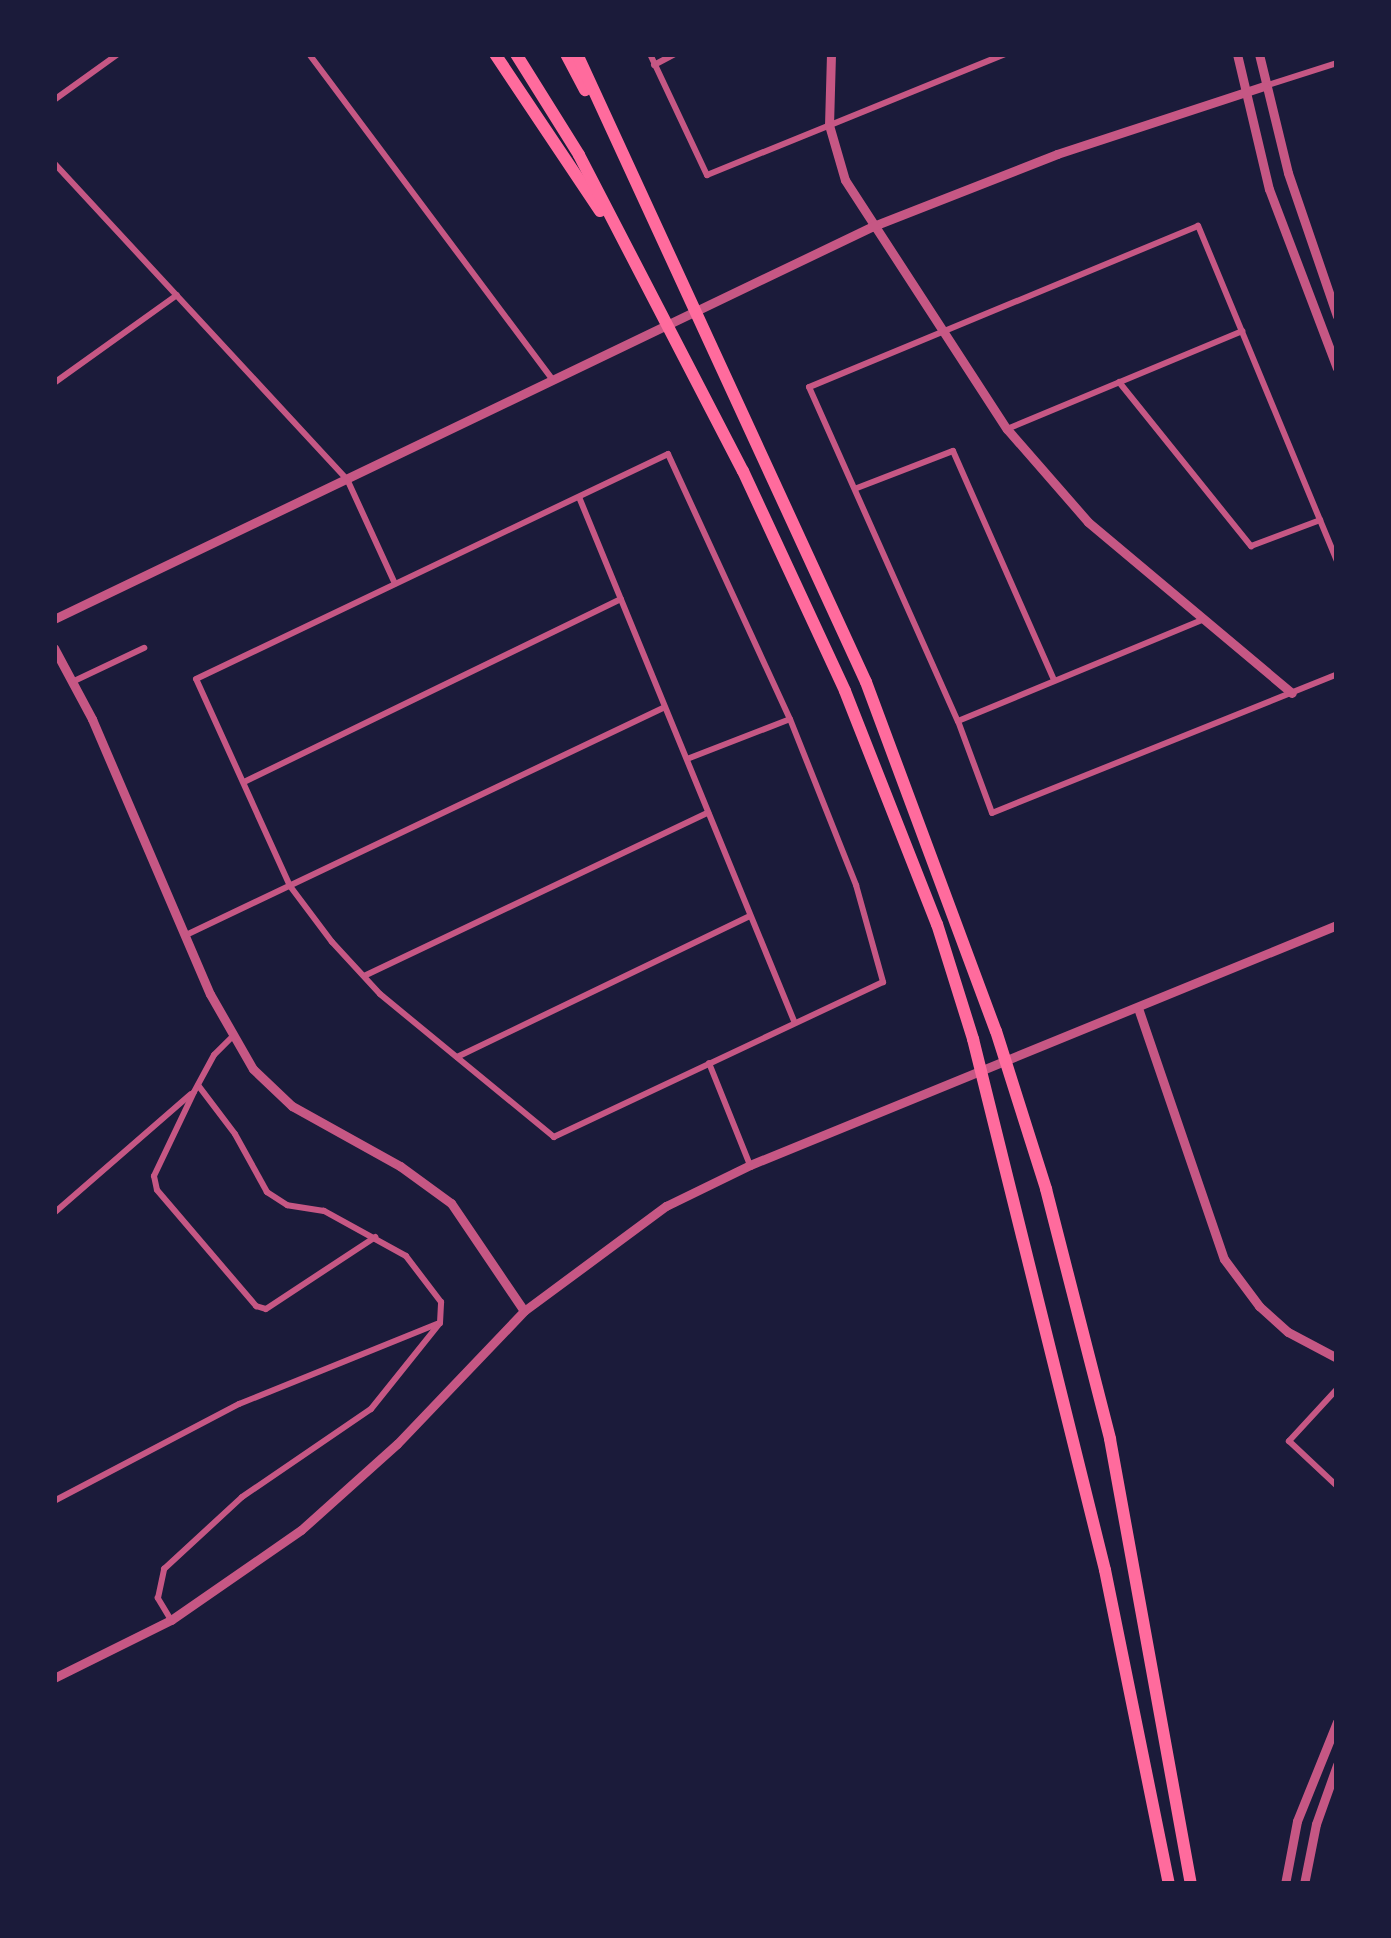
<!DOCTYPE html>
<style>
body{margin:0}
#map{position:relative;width:1391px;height:1938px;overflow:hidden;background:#1b1b3a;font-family:"Playfair Display",serif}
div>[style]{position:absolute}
.minor>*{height:6px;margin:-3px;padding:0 3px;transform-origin:3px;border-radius:3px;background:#c65784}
.tertiary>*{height:9px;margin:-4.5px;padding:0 4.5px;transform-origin:4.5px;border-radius:4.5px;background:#c65784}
.motorway>*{height:12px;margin:-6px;padding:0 6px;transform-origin:6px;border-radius:6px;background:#ff6b9d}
span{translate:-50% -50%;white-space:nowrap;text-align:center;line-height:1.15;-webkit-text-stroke:12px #1b1b3a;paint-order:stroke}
.frame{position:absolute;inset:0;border:57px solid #1b1b3a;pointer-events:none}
</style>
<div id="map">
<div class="minor">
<div style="left:309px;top:54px;width:406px;rotate:53.2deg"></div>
<div style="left:650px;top:54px;width:134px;rotate:64.8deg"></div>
<div style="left:707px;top:175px;width:322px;rotate:-22.1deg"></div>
<div style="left:654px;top:65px;width:24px;rotate:-28deg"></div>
<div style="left:1268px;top:85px;width:72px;rotate:-17.7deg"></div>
<div style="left:54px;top:100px;width:79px;rotate:-35.7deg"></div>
<div style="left:54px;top:163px;width:431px;rotate:47.2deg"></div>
<div style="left:347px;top:479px;width:115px;rotate:65.4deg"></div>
<div style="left:1119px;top:382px;width:211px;rotate:51.2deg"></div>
<div style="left:1251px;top:546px;width:74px;rotate:-20.6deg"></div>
<div style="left:54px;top:383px;width:151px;rotate:-35.6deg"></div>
<div style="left:1007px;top:429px;width:255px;rotate:-22.6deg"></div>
<div style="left:668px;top:454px;width:292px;rotate:65.3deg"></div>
<div style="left:790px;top:719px;width:179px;rotate:68.3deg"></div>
<div style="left:856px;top:885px;width:101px;rotate:74.4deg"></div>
<div style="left:883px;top:982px;width:364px;rotate:154.8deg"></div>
<div style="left:554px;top:1137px;width:225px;rotate:-140.6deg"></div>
<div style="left:380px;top:994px;width:71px;rotate:-132.7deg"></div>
<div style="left:332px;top:942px;width:70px;rotate:-126.9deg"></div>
<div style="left:290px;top:886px;width:227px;rotate:-114.4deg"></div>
<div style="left:196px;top:679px;width:523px;rotate:-25.49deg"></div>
<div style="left:857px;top:488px;width:103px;rotate:-21.1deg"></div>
<div style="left:953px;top:451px;width:250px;rotate:66.2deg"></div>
<div style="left:579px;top:497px;width:566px;rotate:67.69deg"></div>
<div style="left:1337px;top:561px;width:363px;rotate:-112.5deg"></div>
<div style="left:1198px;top:226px;width:421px;rotate:157.5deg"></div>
<div style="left:809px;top:387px;width:366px;rotate:66deg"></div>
<div style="left:958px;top:721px;width:98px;rotate:69.7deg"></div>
<div style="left:992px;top:813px;width:372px;rotate:-21.9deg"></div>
<div style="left:72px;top:682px;width:80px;rotate:-25.3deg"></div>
<div style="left:958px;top:721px;width:266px;rotate:-22.5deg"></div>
<div style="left:687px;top:759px;width:110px;rotate:-21.2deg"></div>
<div style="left:244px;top:782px;width:419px;rotate:-25.9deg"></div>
<div style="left:186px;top:935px;width:530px;rotate:-25.45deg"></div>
<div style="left:364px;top:976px;width:381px;rotate:-25.4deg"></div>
<div style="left:232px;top:1037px;width:25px;rotate:135deg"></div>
<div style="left:214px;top:1055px;width:42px;rotate:118.4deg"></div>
<div style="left:194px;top:1092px;width:93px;rotate:115.5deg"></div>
<div style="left:154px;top:1176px;width:14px;rotate:78deg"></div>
<div style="left:157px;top:1190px;width:153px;rotate:49.5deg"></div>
<div style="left:256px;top:1306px;width:10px;rotate:17deg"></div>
<div style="left:266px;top:1309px;width:131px;rotate:-33.4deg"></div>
<div style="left:457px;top:1057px;width:325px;rotate:-25.7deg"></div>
<div style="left:709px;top:1063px;width:110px;rotate:68.1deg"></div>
<div style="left:54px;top:1213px;width:181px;rotate:-41deg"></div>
<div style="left:1337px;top:1389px;width:71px;rotate:132.7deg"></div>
<div style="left:1289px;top:1441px;width:66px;rotate:43.2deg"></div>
<div style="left:54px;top:1501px;width:209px;rotate:-27.7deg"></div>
<div style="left:239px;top:1404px;width:214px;rotate:-22deg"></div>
<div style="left:171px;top:1620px;width:26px;rotate:-121deg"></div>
<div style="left:158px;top:1598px;width:30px;rotate:-78deg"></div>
<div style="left:164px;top:1569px;width:106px;rotate:-42.7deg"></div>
<div style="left:242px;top:1497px;width:156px;rotate:-34.3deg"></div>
<div style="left:371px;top:1409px;width:110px;rotate:-51.3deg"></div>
<div style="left:440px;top:1323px;width:21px;rotate:-87deg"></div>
<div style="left:441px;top:1302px;width:58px;rotate:-127.3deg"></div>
<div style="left:406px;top:1256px;width:94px;rotate:-151.2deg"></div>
<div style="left:324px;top:1211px;width:37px;rotate:-171deg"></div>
<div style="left:287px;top:1205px;width:24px;rotate:-147deg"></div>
<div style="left:267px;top:1192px;width:66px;rotate:-118.9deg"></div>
<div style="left:235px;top:1134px;width:61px;rotate:-127.1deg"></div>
</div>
<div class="tertiary">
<div style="left:831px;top:54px;width:71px;rotate:91.6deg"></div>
<div style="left:829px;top:125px;width:57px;rotate:73.8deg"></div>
<div style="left:845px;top:180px;width:297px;rotate:57deg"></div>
<div style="left:1007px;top:429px;width:123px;rotate:48.9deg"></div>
<div style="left:1088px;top:522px;width:266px;rotate:40deg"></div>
<div style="left:1237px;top:54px;width:139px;rotate:76.7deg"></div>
<div style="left:1269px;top:189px;width:191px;rotate:69.2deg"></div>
<div style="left:1259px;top:54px;width:122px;rotate:76.3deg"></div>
<div style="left:1288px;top:173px;width:151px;rotate:71.1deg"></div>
<div style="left:54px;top:619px;width:906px;rotate:-25.63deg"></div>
<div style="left:871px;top:227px;width:200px;rotate:-21.4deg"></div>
<div style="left:1057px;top:154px;width:218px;rotate:-18.2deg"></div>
<div style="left:54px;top:648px;width:81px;rotate:61.8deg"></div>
<div style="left:92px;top:719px;width:299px;rotate:66.8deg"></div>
<div style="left:210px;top:994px;width:86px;rotate:60.2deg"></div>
<div style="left:253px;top:1069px;width:54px;rotate:43.5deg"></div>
<div style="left:292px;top:1106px;width:124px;rotate:29.1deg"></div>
<div style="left:400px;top:1166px;width:63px;rotate:36deg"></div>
<div style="left:451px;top:1203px;width:130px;rotate:55.9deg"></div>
<div style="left:1138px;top:1008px;width:265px;rotate:71.1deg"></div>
<div style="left:1224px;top:1259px;width:59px;rotate:53.3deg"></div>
<div style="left:1259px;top:1306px;width:39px;rotate:42deg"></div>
<div style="left:1288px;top:1332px;width:55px;rotate:28deg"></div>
<div style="left:54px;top:1678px;width:131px;rotate:-26.4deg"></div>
<div style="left:171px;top:1620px;width:158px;rotate:-34.7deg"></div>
<div style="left:301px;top:1530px;width:129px;rotate:-41.9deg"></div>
<div style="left:397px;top:1444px;width:184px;rotate:-46.3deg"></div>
<div style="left:524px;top:1311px;width:177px;rotate:-36.5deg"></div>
<div style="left:666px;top:1206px;width:93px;rotate:-26deg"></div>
<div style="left:750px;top:1165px;width:634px;rotate:-22.24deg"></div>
<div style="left:1285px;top:1884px;width:64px;rotate:-79.2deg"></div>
<div style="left:1297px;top:1821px;width:107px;rotate:-68deg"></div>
<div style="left:1304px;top:1884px;width:61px;rotate:-78.7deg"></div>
<div style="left:1316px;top:1824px;width:63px;rotate:-70.4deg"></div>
</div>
<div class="motorway">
<div style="left:495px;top:54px;width:189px;rotate:56.2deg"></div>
<div style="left:516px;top:54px;width:119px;rotate:58deg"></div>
<div style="left:579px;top:155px;width:356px;rotate:62.6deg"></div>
<div style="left:743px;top:471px;width:242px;rotate:65.1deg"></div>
<div style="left:845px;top:691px;width:251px;rotate:68.5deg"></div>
<div style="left:937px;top:924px;width:121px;rotate:72.6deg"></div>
<div style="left:973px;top:1039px;width:547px;rotate:76.04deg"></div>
<div style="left:1105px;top:1570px;width:320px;rotate:78.5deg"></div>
<div style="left:566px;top:54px;width:41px;rotate:62.2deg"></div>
<div style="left:577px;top:54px;width:691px;rotate:65.29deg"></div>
<div style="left:866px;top:682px;width:372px;rotate:69.6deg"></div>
<div style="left:996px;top:1031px;width:166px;rotate:72.4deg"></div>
<div style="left:1046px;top:1189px;width:258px;rotate:75.6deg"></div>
<div style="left:1110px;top:1439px;width:452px;rotate:79.7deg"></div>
</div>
<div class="frame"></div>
</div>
